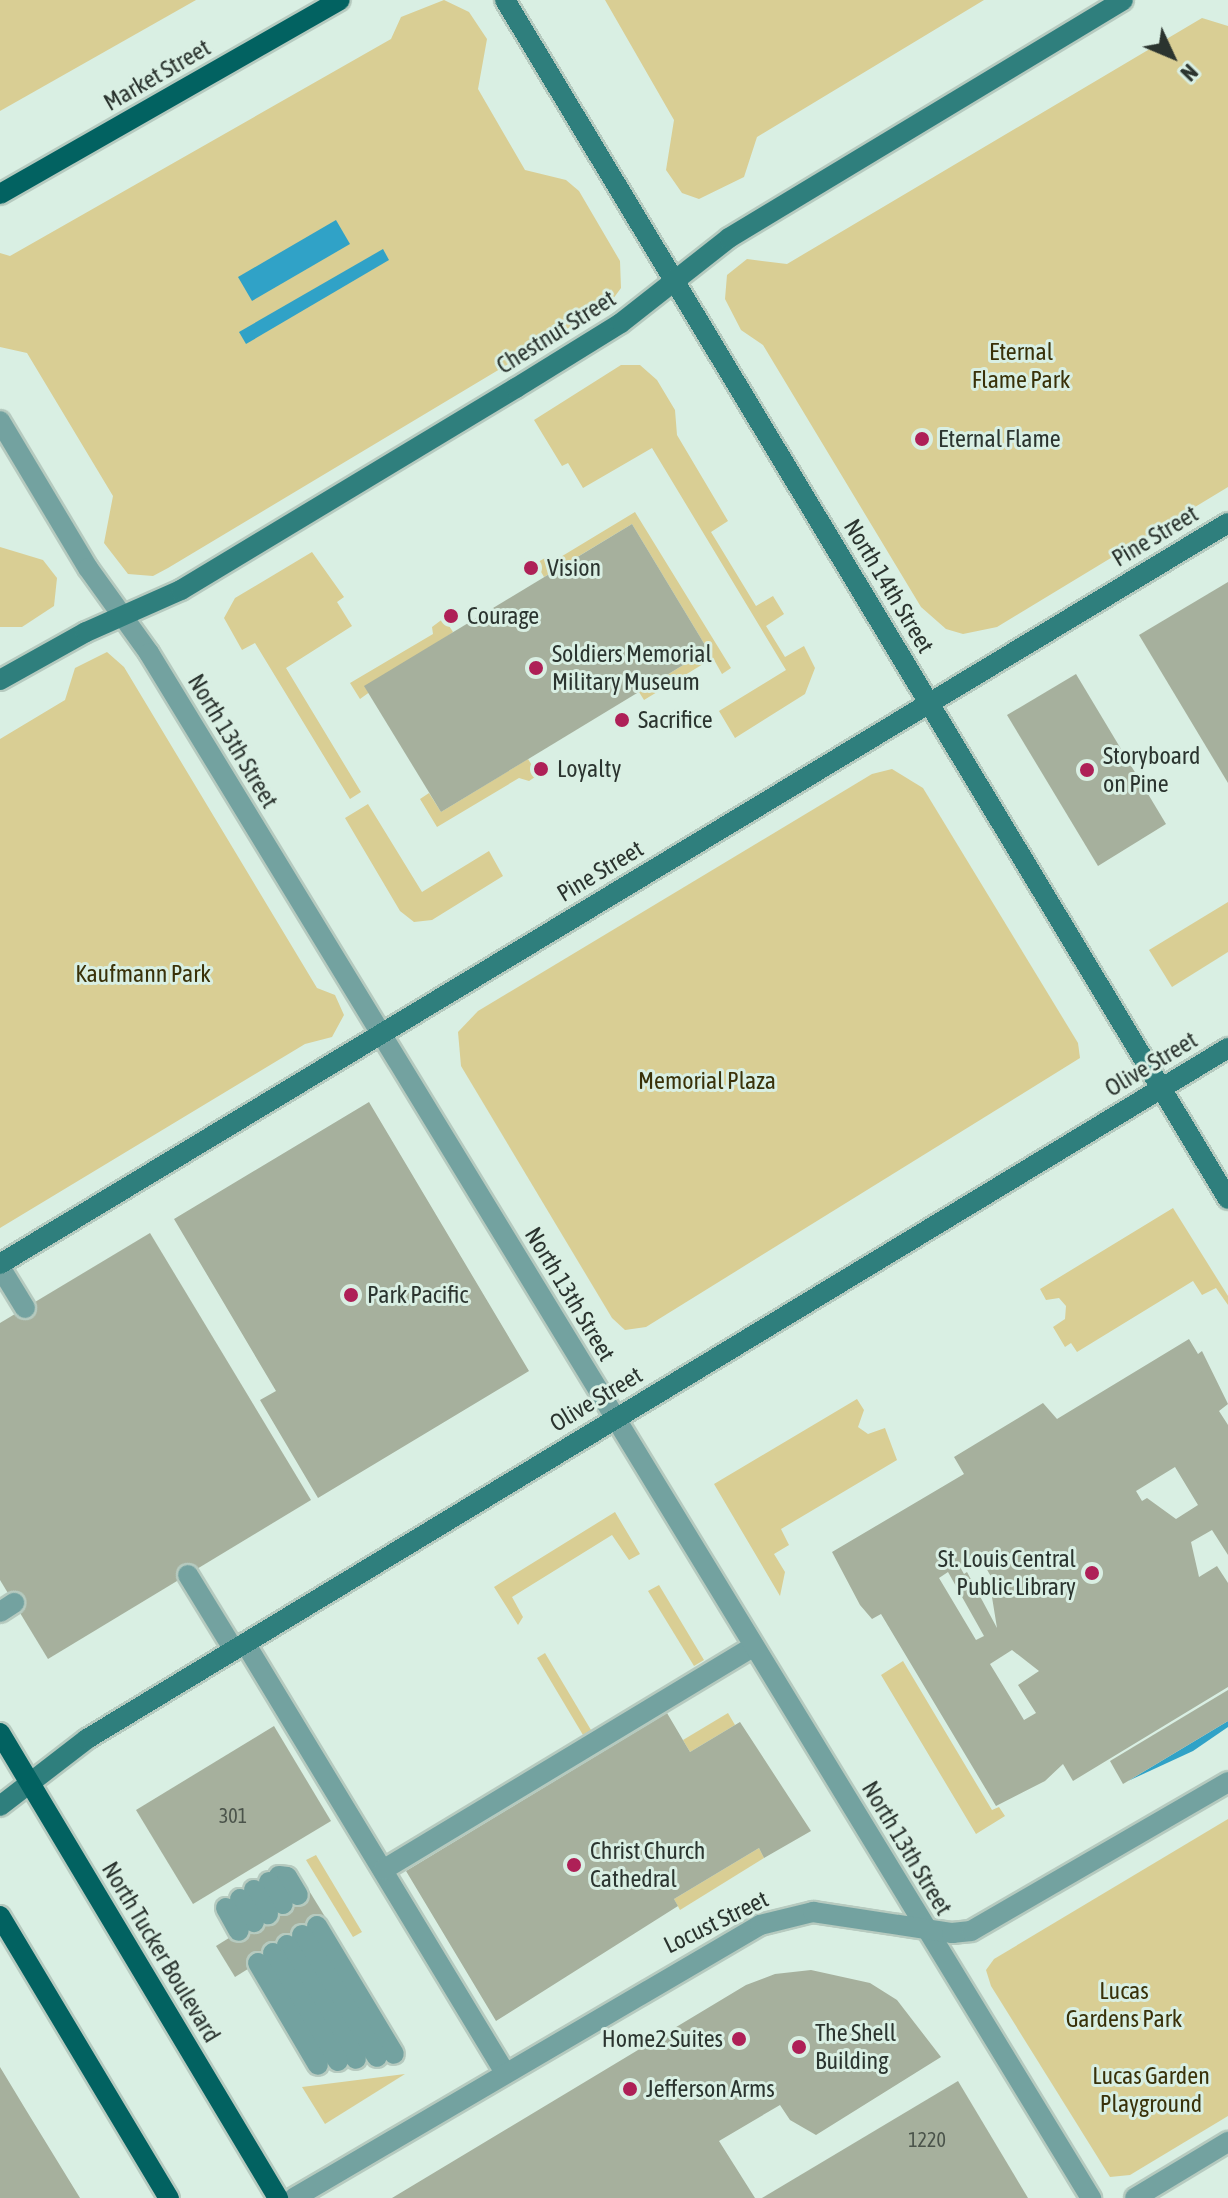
<!DOCTYPE html>
<style>
body{margin:0}
#map{position:relative;width:1228px;height:2198px;overflow:hidden;background:#d9efe3;font-family:"Asap Condensed",sans-serif}
div>[style]{position:absolute}
.green>*{inset:0;background:#d9ce94}
.water>*{inset:0;background:#30a2c7}
.building>*{inset:0;background:#a6b09d}
.roads{filter:drop-shadow(2px 0 #b6cabf) drop-shadow(-2px 0 #b6cabf) drop-shadow(0 2px #b6cabf) drop-shadow(0 -2px #b6cabf)}
.lane>*{height:20px;margin:-10px;padding:0 10px;transform-origin:10px;border-radius:10px;background:#73a2a0}
.street>*{height:20px;margin:-10px;padding:0 10px;transform-origin:10px;border-radius:10px;background:#73a2a0}
.secondary>*{height:20px;margin:-10px;padding:0 10px;transform-origin:10px;border-radius:10px;background:#2f7f7d}
.primary>*{height:20px;margin:-10px;padding:0 10px;transform-origin:10px;border-radius:10px;background:#026261}
.dots>*{width:22px;height:22px;translate:-50% -50%;box-sizing:border-box;border:4px solid #d9efe3;border-radius:50%}
span{translate:-50% -50%;white-space:nowrap;text-align:center;line-height:1.15;-webkit-text-stroke:6px #d9efe3;paint-order:stroke}
.number-label{font-size:20px;color:#4a534a}
.number-label span{-webkit-text-stroke-width:0}
.street-label{font-size:24px;color:#2b342f}
.park-label{font-size:24px;color:#393109}
.poi-label{font-size:24px;color:#2b342f}
.left{translate:0 -50%;text-align:left}
.right{translate:-100% -50%;text-align:right}
.north{position:absolute;left:1132px;top:16px;width:80px;height:80px;-webkit-text-stroke:6px #d9efe3;paint-order:stroke;rotate:134deg;font-size:22px;font-weight:700;line-height:32px;text-align:center;color:#2b342f}
.north::after{content:'';display:block;margin:auto;width:28px;height:36px;background:#2b342f;clip-path:polygon(50% 0,100% 100%,50% 72%,0 100%)}
</style>
<div id="map">
<div class="green">
<div style="clip-path:polygon(0 0,196px 0,0 111px)"></div>
<div style="clip-path:polygon(444px 0,469px 12px,487px 39px,478px 89px,525px 170px,566px 180px,579px 191px,620px 261px,621px 288px,610px 303px,168px 568px,153px 576px,128px 574px,104px 543px,113px 496px,27px 353px,0 347px,0 253px,10px 256px,391px 39px,401px 17px)"></div>
<div style="clip-path:polygon(605px 0,984px 0,757px 137px,744px 177px,699px 199px,682px 193px,666px 170px,674px 120px)"></div>
<div style="clip-path:polygon(1202px 18px,1228px 26px,1228px 487px,997px 627px,963px 634px,946px 629px,921px 607px,763px 345px,741px 330px,725px 299px,727px 275px,747px 259px,787px 264px)"></div>
<div style="clip-path:polygon(621px 365px,640px 365px,657px 380px,675px 410px,677px 435px,728px 521px,711px 532px,756px 606px,773px 596px,784px 614px,766px 626px,785px 657px,804px 646px,815px 668px,805px 694px,735px 738px,719px 711px,786px 670px,652px 448px,583px 488px,568px 463px,562px 466px,534px 420px)"></div>
<div style="clip-path:polygon(635px 512px,731px 668px,722px 674px,713px 658px,644px 700px,639px 692px,708px 650px,632px 524px,544px 577px,536px 563px,547px 557px,554px 561px)"></div>
<div style="clip-path:polygon(0 547px,43px 560px,57px 578px,54px 606px,22px 627px,0 627px)"></div>
<div style="clip-path:polygon(312px 552px,344px 597px,337px 602px,352px 626px,286px 668px,361px 792px,350px 799px,255px 643px,242px 650px,224px 618px,235px 598px)"></div>
<div style="clip-path:polygon(444px 618px,453px 632px,360px 699px,350px 683px,433px 634px,432px 627px)"></div>
<div style="clip-path:polygon(107px 652px,124px 667px,317px 988px,335px 995px,344px 1015px,332px 1037px,305px 1044px,0 1228px,0 739px,65px 700px,75px 668px)"></div>
<div style="clip-path:polygon(528px 759px,538px 775px,529px 781px,519px 778px,437px 827px,420px 799px,429px 793px,441px 812px)"></div>
<div style="clip-path:polygon(892px 769px,923px 788px,1078px 1043px,1080px 1058px,646px 1327px,625px 1330px,612px 1318px,461px 1066px,458px 1032px,478px 1011px,872px 774px)"></div>
<div style="clip-path:polygon(368px 804px,422px 892px,489px 851px,503px 876px,432px 920px,414px 922px,400px 911px,345px 818px)"></div>
<div style="clip-path:polygon(1228px 902px,1228px 952px,1172px 987px,1149px 950px)"></div>
<div style="clip-path:polygon(1173px 1208px,1228px 1296px,1228px 1305px,1216px 1288px,1202px 1295px,1193px 1281px,1077px 1352px,1071px 1343px,1065px 1347px,1053px 1327px,1065px 1319px,1066px 1306px,1059px 1298px,1046px 1300px,1040px 1289px)"></div>
<div style="clip-path:polygon(857px 1399px,864px 1410px,858px 1427px,868px 1434px,885px 1428px,897px 1460px,781px 1529px,789px 1545px,774px 1554px,785px 1572px,780px 1596px,714px 1484px)"></div>
<div style="clip-path:polygon(615px 1512px,640px 1554px,629px 1560px,612px 1535px,512px 1597px,523px 1617px,518px 1625px,494px 1587px)"></div>
<div style="clip-path:polygon(659px 1585px,704px 1660px,694px 1666px,648px 1591px)"></div>
<div style="clip-path:polygon(545px 1653px,591px 1730px,583px 1735px,537px 1658px)"></div>
<div style="clip-path:polygon(903px 1661px,992px 1810px,999px 1807px,1005px 1816px,976px 1834px,881px 1675px)"></div>
<div style="clip-path:polygon(728px 1713px,735px 1725px,690px 1752px,683px 1740px)"></div>
<div style="clip-path:polygon(1228px 1819px,1228px 2116px,1130px 2175px,1110px 2177px,991px 1986px,986px 1970px,994px 1959px)"></div>
<div style="clip-path:polygon(759px 1848px,764px 1858px,680px 1910px,674px 1899px)"></div>
<div style="clip-path:polygon(316px 1855px,362px 1932px,353px 1937px,306px 1860px)"></div>
<div style="clip-path:polygon(405px 2074px,325px 2124px,302px 2087px)"></div>
</div>
<div class="water">
<div style="clip-path:polygon(336px 220px,350px 244px,252px 301px,238px 277px)"></div>
<div style="clip-path:polygon(383px 249px,389px 260px,246px 344px,239px 332px)"></div>
<div style="clip-path:polygon(1228px 1721px,1228px 1727px,1193px 1751px,1128px 1781px)"></div>
</div>
<div class="building">
<div style="clip-path:polygon(632px 524px,708px 650px,441px 812px,364px 686px)"></div>
<div style="clip-path:polygon(1228px 582px,1228px 783px,1139px 635px)"></div>
<div style="clip-path:polygon(1076px 674px,1166px 824px,1098px 866px,1007px 715px)"></div>
<div style="clip-path:polygon(369px 1102px,529px 1371px,318px 1498px,260px 1400px,276px 1391px,174px 1219px)"></div>
<div style="clip-path:polygon(150px 1233px,311px 1500px,48px 1659px,0 1580px,0 1323px)"></div>
<div style="clip-path:polygon(evenodd,1189px 1339px,1198px 1354px,1202px 1351px,1228px 1404px,1219px 1411px,1228px 1425px,1228px 1555px,1212px 1530px,1191px 1542px,1199px 1577px,1217px 1566px,1228px 1583px,1228px 1687px,1073px 1781px,1063px 1764px,1045px 1781px,996px 1806px,881px 1614px,872px 1619px,860px 1605px,832px 1552px,964px 1474px,954px 1457px,1043px 1403px,1057px 1419px,1189px 1339px,1175px 1467px,1198px 1505px,1176px 1519px,1147px 1498px,1142px 1501px,1136px 1491px,1175px 1467px,1189px 1339px,978px 1554px,997px 1587px,991px 1591px,997px 1628px,967px 1572px,964px 1574px,959px 1565px,978px 1554px,1189px 1339px,948px 1572px,984px 1636px,976px 1640px,939px 1578px,948px 1572px,1189px 1339px,1012px 1650px,1039px 1671px,1018px 1685px,1036px 1713px,1024px 1720px,990px 1664px,1012px 1650px)"></div>
<div style="clip-path:polygon(1228px 1690px,1228px 1721px,1123px 1784px,1110px 1761px)"></div>
<div style="clip-path:polygon(667px 1713px,690px 1752px,740px 1722px,811px 1831px,764px 1858px,759px 1848px,674px 1899px,678px 1906px,496px 2021px,406px 1871px)"></div>
<div style="clip-path:polygon(274px 1726px,331px 1821px,193px 1904px,136px 1810px)"></div>
<div style="clip-path:polygon(308px 1889px,327px 1920px,235px 1977px,216px 1946px)"></div>
<div style="clip-path:polygon(811px 1970px,870px 1983px,897px 2000px,941px 2057px,816px 2135px,790px 2120px,780px 2105px,719px 2141px,755px 2198px,392px 2198px,746px 1985px,775px 1974px)"></div>
<div style="clip-path:polygon(0 2067px,26px 2110px,80px 2198px,0 2198px)"></div>
<div style="clip-path:polygon(958px 2081px,1028px 2198px,762px 2198px)"></div>
</div>
<div class="roads">
<div class="lane">
<div style="left:0;top:1267px;width:48px;rotate:58.6deg"></div>
<div style="left:188px;top:1575px;width:88px;rotate:58.5deg"></div>
<div style="left:0;top:1612px;width:17px;rotate:-33deg"></div>
<div style="left:245px;top:1643px;width:500px;rotate:58.82deg"></div>
<div style="left:383px;top:1870px;width:433px;rotate:-31.1deg"></div>
<div style="left:279px;top:1876px;width:8px;rotate:7deg"></div>
<div style="left:287px;top:1877px;width:21px;rotate:59deg"></div>
<div style="left:269px;top:1882px;width:26px;rotate:58deg"></div>
<div style="left:254px;top:1890px;width:28px;rotate:60deg"></div>
<div style="left:240px;top:1899px;width:27px;rotate:59deg"></div>
<div style="left:226px;top:1908px;width:26px;rotate:61deg"></div>
<div style="left:317px;top:1926px;width:149px;rotate:59deg"></div>
<div style="left:302px;top:1935px;width:143px;rotate:58.4deg"></div>
<div style="left:287px;top:1945px;width:133px;rotate:58.8deg"></div>
<div style="left:273px;top:1953px;width:126px;rotate:59deg"></div>
<div style="left:258px;top:1963px;width:118px;rotate:59.5deg"></div>
</div>
<div class="street">
<div style="left:0;top:421px;width:171px;rotate:59.1deg"></div>
<div style="left:88px;top:568px;width:105px;rotate:54.3deg"></div>
<div style="left:149px;top:653px;width:1810px;rotate:58.63deg"></div>
<div style="left:294px;top:2198px;width:540px;rotate:-30.36deg"></div>
<div style="left:760px;top:1925px;width:55px;rotate:-13.8deg"></div>
<div style="left:813px;top:1912px;width:141px;rotate:8.6deg"></div>
<div style="left:952px;top:1933px;width:19px;rotate:-6deg"></div>
<div style="left:971px;top:1931px;width:297px;rotate:-30.1deg"></div>
<div style="left:1135px;top:2198px;width:109px;rotate:-31.1deg"></div>
</div>
<div class="secondary">
<div style="left:505px;top:0;width:1400px;rotate:58.91deg"></div>
<div style="left:0;top:680px;width:98px;rotate:-29.2deg"></div>
<div style="left:86px;top:632px;width:104px;rotate:-23.9deg"></div>
<div style="left:181px;top:590px;width:391px;rotate:-31.1deg"></div>
<div style="left:516px;top:388px;width:123px;rotate:-31.8deg"></div>
<div style="left:621px;top:323px;width:137px;rotate:-38.2deg"></div>
<div style="left:729px;top:238px;width:460px;rotate:-31.1deg"></div>
<div style="left:0;top:1264px;width:1434px;rotate:-31.11deg"></div>
<div style="left:0;top:1806px;width:110px;rotate:-37.6deg"></div>
<div style="left:87px;top:1739px;width:1334px;rotate:-31.2deg"></div>
</div>
<div class="primary">
<div style="left:0;top:194px;width:391px;rotate:-29.7deg"></div>
<div style="left:0;top:1733px;width:542px;rotate:59.13deg"></div>
<div style="left:0;top:1916px;width:329px;rotate:59.1deg"></div>
</div>
</div>
<div class="dots">
<div style="left:922px;top:439px;background:#ae2057"></div>
<div style="left:531px;top:568px;background:#ae2057"></div>
<div style="left:451px;top:616px;background:#ae2057"></div>
<div style="left:536px;top:668px;background:#ae2057"></div>
<div style="left:622px;top:720px;background:#ae2057"></div>
<div style="left:541px;top:769px;background:#ae2057"></div>
<div style="left:1087px;top:770px;background:#ae2057"></div>
<div style="left:351px;top:1295px;background:#ae2057"></div>
<div style="left:1092px;top:1573px;background:#ae2057"></div>
<div style="left:574px;top:1865px;background:#ae2057"></div>
<div style="left:739px;top:2039px;background:#ae2057"></div>
<div style="left:799px;top:2047px;background:#ae2057"></div>
<div style="left:630px;top:2089px;background:#ae2057"></div>
</div>
<div class="number-label">
<span style="left:233px;top:1815px">301</span>
<span style="left:927px;top:2139px">1220</span>
</div>
<div class="street-label">
<span style="left:157px;top:75px;rotate:-30deg">Market Street</span>
<span style="left:556px;top:332px;rotate:-32deg">Chestnut Street</span>
<span style="left:1155px;top:536px;rotate:-31deg">Pine Street</span>
<span style="left:889px;top:586px;rotate:59deg">North 14th Street</span>
<span style="left:233px;top:741px;rotate:59deg">North 13th Street</span>
<span style="left:600px;top:871px;rotate:-31deg">Pine Street</span>
<span style="left:1151px;top:1064px;rotate:-31deg">Olive Street</span>
<span style="left:570px;top:1294px;rotate:59deg">North 13th Street</span>
<span style="left:596px;top:1399px;rotate:-31deg">Olive Street</span>
<span style="left:907px;top:1848px;rotate:59deg">North 13th Street</span>
<span style="left:716px;top:1922px;rotate:-26deg">Locust Street</span>
<span style="left:161px;top:1952px;rotate:59deg">North Tucker Boulevard</span>
</div>
<div class="park-label">
<span style="left:1021px;top:366px">Eternal<br>Flame Park</span>
<span style="left:143px;top:974px">Kaufmann Park</span>
<span style="left:707px;top:1081px">Memorial Plaza</span>
<span style="left:1124px;top:2005px">Lucas<br>Gardens Park</span>
<span style="left:1151px;top:2090px">Lucas Garden<br>Playground</span>
</div>
<div class="poi-label">
<span class="left" style="left:938px;top:439px">Eternal Flame</span>
<span class="left" style="left:547px;top:568px">Vision</span>
<span class="left" style="left:467px;top:616px">Courage</span>
<span class="left" style="left:552px;top:668px">Soldiers Memorial<br>Military Museum</span>
<span class="left" style="left:638px;top:720px">Sacrifice</span>
<span class="left" style="left:1103px;top:770px">Storyboard<br>on Pine</span>
<span class="left" style="left:557px;top:769px">Loyalty</span>
<span class="left" style="left:367px;top:1295px">Park Pacific</span>
<span class="right" style="left:1076px;top:1573px">St. Louis Central<br>Public Library</span>
<span class="left" style="left:590px;top:1865px">Christ Church<br>Cathedral</span>
<span class="left" style="left:815px;top:2047px">The Shell<br>Building</span>
<span class="right" style="left:723px;top:2039px">Home2 Suites</span>
<span class="left" style="left:646px;top:2089px">Jefferson Arms</span>
</div>
<div class="north">N</div>
</div>
